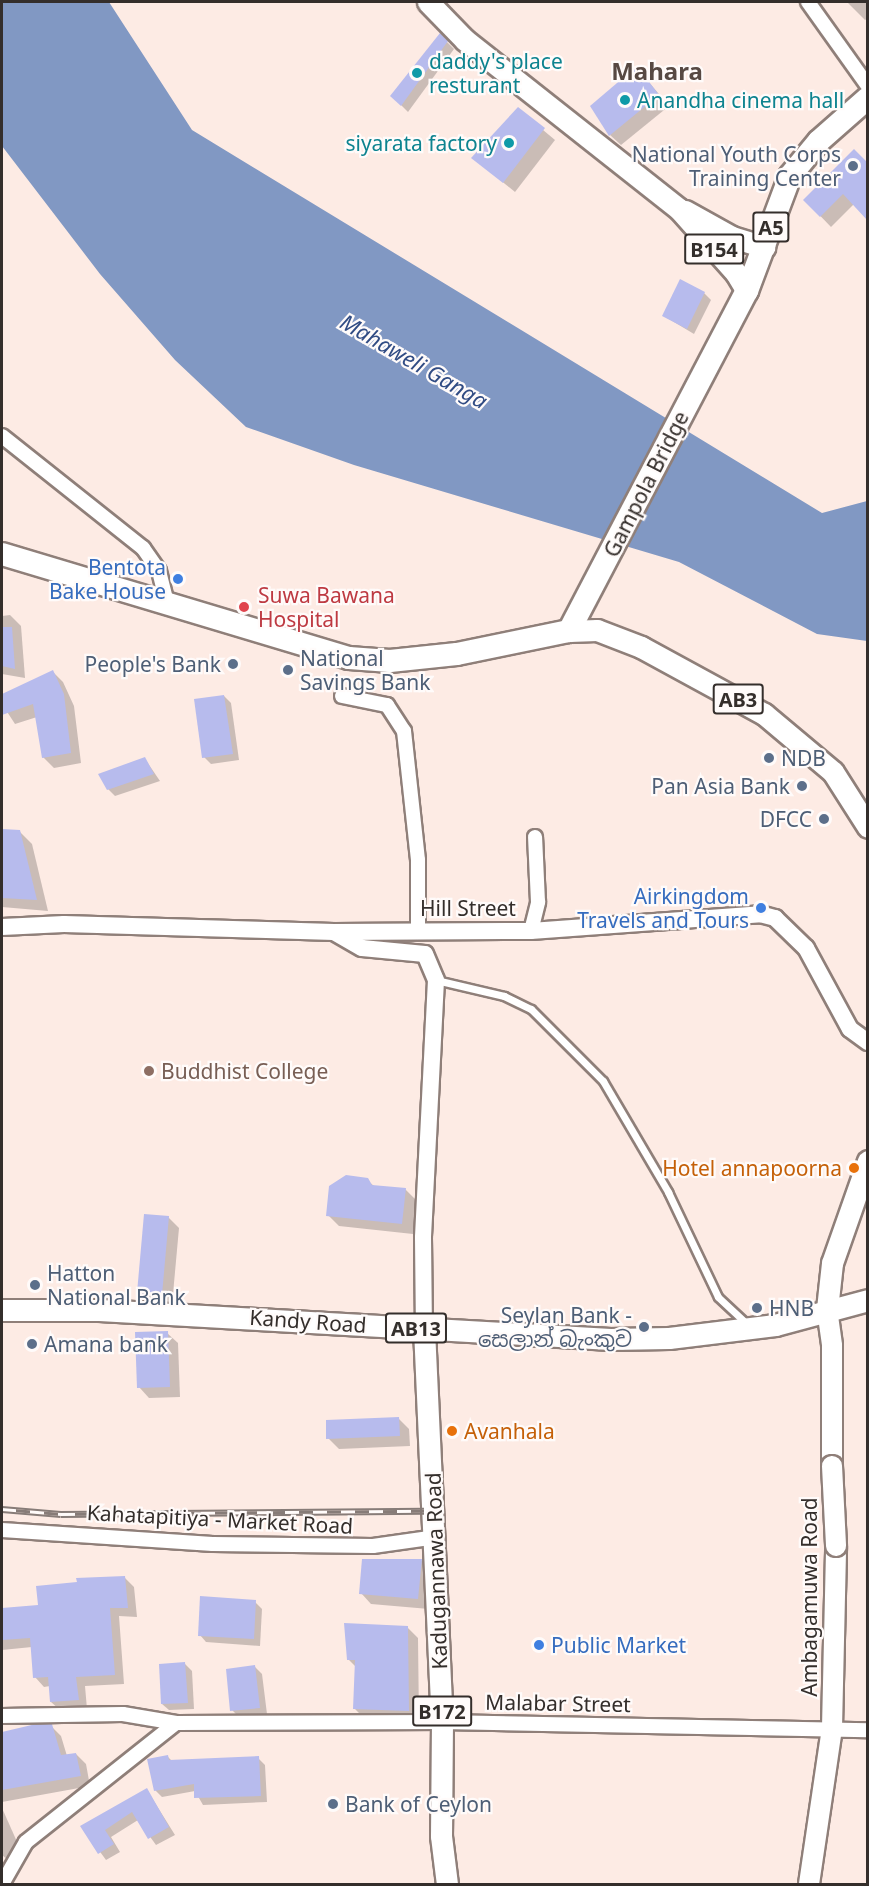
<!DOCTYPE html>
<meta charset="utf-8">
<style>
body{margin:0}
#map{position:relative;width:869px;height:1886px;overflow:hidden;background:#fdebe4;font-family:"Noto Sans","Noto Sans Sinhala",sans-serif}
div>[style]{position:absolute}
.water>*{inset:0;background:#8198c3}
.shadow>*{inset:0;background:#0003}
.building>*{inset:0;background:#b7bbed}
.roads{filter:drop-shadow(2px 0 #8f7f79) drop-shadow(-2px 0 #8f7f79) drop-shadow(0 2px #8f7f79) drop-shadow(0 -2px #8f7f79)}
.service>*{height:7px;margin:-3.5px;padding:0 3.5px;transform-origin:3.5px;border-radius:3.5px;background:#fff}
.minor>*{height:14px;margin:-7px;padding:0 7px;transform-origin:7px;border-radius:7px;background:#fff}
.tertiary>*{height:16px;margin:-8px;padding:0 8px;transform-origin:8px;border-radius:8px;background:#fff}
.secondary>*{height:20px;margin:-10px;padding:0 10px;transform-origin:10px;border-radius:10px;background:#fff}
.primary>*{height:21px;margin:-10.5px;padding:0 10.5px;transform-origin:10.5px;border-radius:10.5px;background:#fff}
.trunk>*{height:22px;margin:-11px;padding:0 11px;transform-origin:11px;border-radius:11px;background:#fff}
.rail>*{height:7px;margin-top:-3.5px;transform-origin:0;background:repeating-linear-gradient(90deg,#fffbfa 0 14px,#877c78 0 28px);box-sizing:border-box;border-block:2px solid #877c78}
.bridges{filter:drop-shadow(2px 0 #8f7f79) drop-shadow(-2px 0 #8f7f79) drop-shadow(0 2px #8f7f79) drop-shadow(0 -2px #8f7f79)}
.secondary-bridge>*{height:20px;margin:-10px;padding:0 10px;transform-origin:10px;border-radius:10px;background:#fff}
.dots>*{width:16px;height:16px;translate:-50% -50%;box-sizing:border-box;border:3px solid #fffbfa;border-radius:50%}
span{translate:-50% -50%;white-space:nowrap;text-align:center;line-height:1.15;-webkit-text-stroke:4.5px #fffbfa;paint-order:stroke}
.shield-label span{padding:2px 4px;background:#fffbfa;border:2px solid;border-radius:4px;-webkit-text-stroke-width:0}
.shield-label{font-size:20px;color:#342e2b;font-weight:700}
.culture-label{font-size:21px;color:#0d838f}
.left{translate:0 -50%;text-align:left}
.right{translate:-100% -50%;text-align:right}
.service-label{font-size:21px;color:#4e5e75}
.street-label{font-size:21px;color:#342e2b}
.shop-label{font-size:21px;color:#366cbe}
.health-label{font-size:21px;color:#be3a42}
.education-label{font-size:21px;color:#785e54}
.food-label{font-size:21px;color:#c56008}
.water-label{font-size:22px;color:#314c84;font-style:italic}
.quarter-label{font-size:24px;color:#574943;font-weight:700}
.frame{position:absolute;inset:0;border:3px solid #342e2b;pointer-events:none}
</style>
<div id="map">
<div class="water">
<div style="clip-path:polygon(2px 2px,109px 2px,192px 130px,822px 513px,867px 501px,867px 641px,817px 634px,679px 562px,354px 465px,246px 427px,175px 360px,100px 274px,2px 146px)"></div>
</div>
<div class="shadow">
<div style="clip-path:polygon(847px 2px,868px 2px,868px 18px,865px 20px)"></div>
<div style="clip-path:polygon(440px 35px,454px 49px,408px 112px,392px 96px)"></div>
<div style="clip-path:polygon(637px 68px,669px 106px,621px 145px,610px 135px)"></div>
<div style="clip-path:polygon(518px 109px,555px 140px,515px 192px,473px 158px)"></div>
<div style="clip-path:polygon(854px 151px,868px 164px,868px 218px,854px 204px,831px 227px,805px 200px)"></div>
<div style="clip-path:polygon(704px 293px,711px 300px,694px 334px,664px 316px)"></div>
<div style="clip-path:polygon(10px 615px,21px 626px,25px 678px,2px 674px,2px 616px)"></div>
<div style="clip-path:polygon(53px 672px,63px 682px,74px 706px,81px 763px,54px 768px,43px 757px,37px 717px,15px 724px,2px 704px,2px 695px)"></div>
<div style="clip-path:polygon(224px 696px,231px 703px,239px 760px,211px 764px,204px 757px)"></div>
<div style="clip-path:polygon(145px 759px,160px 781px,115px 796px,108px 789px)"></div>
<div style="clip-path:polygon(2px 831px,20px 832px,32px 844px,48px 911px,2px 907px)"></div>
<div style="clip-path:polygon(367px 1180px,374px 1186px,405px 1189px,416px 1200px,413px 1234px,339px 1226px,328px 1215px)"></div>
<div style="clip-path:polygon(168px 1217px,179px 1228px,172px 1305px,149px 1303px,139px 1292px)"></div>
<div style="clip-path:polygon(167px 1333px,178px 1343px,180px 1397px,149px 1398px,139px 1387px)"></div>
<div style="clip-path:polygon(399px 1419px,409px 1429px,410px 1446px,339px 1449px,328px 1438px)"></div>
<div style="clip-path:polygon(421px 1560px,432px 1571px,429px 1609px,371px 1604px,361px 1593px)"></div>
<div style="clip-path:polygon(125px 1578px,134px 1587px,137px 1617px,119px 1616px,124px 1684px,85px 1686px,87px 1709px,61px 1711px,51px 1702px,50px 1686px,44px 1687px,35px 1677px,32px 1647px,2px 1650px,2px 1610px,40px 1606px)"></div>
<div style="clip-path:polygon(255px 1602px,262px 1609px,260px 1646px,206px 1642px,200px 1635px)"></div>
<div style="clip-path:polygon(407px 1627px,418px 1638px,419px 1721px,365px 1719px,355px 1709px,356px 1667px,348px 1659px)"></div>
<div style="clip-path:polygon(185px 1664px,192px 1671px,194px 1709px,169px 1710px,162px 1704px)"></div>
<div style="clip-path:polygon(255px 1667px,262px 1674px,267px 1714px,239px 1717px,232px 1710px)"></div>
<div style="clip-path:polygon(51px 1726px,61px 1736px,67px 1756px,76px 1754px,86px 1764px,90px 1786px,2px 1802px,2px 1760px,23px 1756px)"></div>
<div style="clip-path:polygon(168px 1757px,172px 1761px,258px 1758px,265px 1765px,267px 1802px,203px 1805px,195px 1791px,162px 1797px,155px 1790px)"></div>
<div style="clip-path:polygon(147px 1790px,175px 1835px,156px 1845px,138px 1820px,111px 1837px,120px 1852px,106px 1860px,82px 1827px)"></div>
<div style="clip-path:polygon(2px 1808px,22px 1853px,8px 1860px,2px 1855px)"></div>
</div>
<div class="building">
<div style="clip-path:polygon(440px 33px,448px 41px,401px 106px,390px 96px)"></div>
<div style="clip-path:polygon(637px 66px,659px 95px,609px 136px,590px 106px)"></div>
<div style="clip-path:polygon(518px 107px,545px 128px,503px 183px,471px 158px)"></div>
<div style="clip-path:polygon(854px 149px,867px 162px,867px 220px,843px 194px,820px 217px,803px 200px)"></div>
<div style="clip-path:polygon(680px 279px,705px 292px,687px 329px,662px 316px)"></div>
<div style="clip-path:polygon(2px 627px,12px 627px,15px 669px,2px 666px)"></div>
<div style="clip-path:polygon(53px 670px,64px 694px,71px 753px,42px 758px,33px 704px,2px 715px,2px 694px)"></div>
<div style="clip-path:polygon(224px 695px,233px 754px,202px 758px,194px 699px)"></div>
<div style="clip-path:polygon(145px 757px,154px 774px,107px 790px,98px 774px)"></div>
<div style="clip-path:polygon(2px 829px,20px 830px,37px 900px,2px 898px)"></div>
<div style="clip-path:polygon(346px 1175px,368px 1178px,372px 1185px,406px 1188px,402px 1224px,326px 1216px,329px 1186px)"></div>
<div style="clip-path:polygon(144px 1214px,169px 1216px,162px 1295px,137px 1293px)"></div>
<div style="clip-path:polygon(168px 1331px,170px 1387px,137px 1388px,135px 1332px)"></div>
<div style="clip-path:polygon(399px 1417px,400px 1436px,326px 1439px,326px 1420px)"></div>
<div style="clip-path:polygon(362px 1559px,422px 1559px,418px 1599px,359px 1594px)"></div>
<div style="clip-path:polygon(125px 1576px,128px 1608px,110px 1608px,115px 1675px,76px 1677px,79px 1700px,50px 1702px,48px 1677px,33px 1678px,30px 1638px,2px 1640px,2px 1608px,38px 1605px,36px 1586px,77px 1582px,76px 1578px)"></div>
<div style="clip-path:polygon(200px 1596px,256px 1600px,254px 1639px,198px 1636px)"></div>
<div style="clip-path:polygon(344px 1623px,408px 1626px,409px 1711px,353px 1709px,355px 1660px,347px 1660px)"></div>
<div style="clip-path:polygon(185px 1662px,188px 1703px,161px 1704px,159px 1664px)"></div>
<div style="clip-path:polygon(255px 1665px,260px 1708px,230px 1711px,226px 1669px)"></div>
<div style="clip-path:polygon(36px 1724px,52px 1724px,61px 1755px,76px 1753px,81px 1776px,2px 1790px,2px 1732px)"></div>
<div style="clip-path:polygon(168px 1755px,169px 1760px,259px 1756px,261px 1796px,194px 1798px,194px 1784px,154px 1791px,147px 1759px)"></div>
<div style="clip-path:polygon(147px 1788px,169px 1827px,148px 1839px,132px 1812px,105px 1830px,114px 1844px,98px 1854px,80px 1826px)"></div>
</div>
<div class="roads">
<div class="service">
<div style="left:436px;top:980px;width:70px;rotate:13.2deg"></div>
<div style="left:504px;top:996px;width:30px;rotate:26deg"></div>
<div style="left:531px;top:1009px;width:102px;rotate:45deg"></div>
<div style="left:603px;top:1081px;width:129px;rotate:59.6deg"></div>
<div style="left:668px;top:1192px;width:116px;rotate:64.5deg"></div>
<div style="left:718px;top:1297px;width:40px;rotate:43deg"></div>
</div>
<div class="minor">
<div style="left:808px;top:2px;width:103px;rotate:54.5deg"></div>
<div style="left:2px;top:436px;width:180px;rotate:38.5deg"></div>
<div style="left:143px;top:548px;width:28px;rotate:55deg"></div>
<div style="left:159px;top:571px;width:33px;rotate:76deg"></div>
<div style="left:342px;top:696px;width:46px;rotate:11.3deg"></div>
<div style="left:387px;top:705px;width:31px;rotate:57deg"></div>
<div style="left:404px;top:731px;width:130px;rotate:83.8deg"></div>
<div style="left:418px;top:860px;width:70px;rotate:90deg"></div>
<div style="left:531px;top:931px;width:30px;rotate:-76deg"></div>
<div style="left:538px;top:902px;width:65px;rotate:-92.6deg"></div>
<div style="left:2px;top:1530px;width:211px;rotate:3.8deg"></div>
<div style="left:213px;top:1544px;width:160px;rotate:0.7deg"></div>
<div style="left:373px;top:1546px;width:64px;rotate:-8.1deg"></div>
<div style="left:2px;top:1716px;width:121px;rotate:-0.9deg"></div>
<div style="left:123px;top:1714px;width:54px;rotate:9.6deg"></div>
<div style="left:176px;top:1723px;width:266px;rotate:-0.2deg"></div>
<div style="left:442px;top:1722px;width:426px;rotate:1.1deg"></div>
<div style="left:2px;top:1884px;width:48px;rotate:-60.3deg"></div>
<div style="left:26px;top:1842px;width:191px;rotate:-38.4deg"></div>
</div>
<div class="tertiary">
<div style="left:2px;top:927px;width:62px;rotate:-2.8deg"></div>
<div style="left:64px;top:924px;width:270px;rotate:1.7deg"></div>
<div style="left:334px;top:932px;width:197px;rotate:-0.3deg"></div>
<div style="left:531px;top:931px;width:230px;rotate:-4.2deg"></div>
<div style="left:760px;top:914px;width:16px;rotate:15deg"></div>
<div style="left:775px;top:918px;width:43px;rotate:44.1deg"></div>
<div style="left:806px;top:948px;width:92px;rotate:61.5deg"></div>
<div style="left:850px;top:1029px;width:22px;rotate:36deg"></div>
<div style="left:334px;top:932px;width:32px;rotate:30deg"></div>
<div style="left:362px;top:948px;width:63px;rotate:5.4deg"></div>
<div style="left:425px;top:954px;width:28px;rotate:67deg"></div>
<div style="left:436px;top:980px;width:258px;rotate:92.9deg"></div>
<div style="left:423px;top:1238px;width:91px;rotate:89.4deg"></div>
</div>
<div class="secondary">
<div style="left:827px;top:1309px;width:37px;rotate:82deg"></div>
<div style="left:832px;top:1346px;width:120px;rotate:90deg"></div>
<div style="left:809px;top:1884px;width:158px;rotate:-81.6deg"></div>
<div style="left:832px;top:1728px;width:182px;rotate:-88.7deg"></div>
</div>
<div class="primary">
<div style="left:428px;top:2px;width:53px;rotate:45.8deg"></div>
<div style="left:465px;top:40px;width:273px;rotate:38.3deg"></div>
<div style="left:679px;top:209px;width:86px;rotate:48.3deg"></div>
<div style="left:736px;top:273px;width:21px;rotate:59deg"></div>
<div style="left:685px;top:211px;width:54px;rotate:29deg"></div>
<div style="left:732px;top:237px;width:34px;rotate:17deg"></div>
<div style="left:569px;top:631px;width:28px;rotate:-2deg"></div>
<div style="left:597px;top:630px;width:47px;rotate:21.1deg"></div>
<div style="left:641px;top:647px;width:140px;rotate:28.6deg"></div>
<div style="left:764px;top:714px;width:90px;rotate:40deg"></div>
<div style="left:833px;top:772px;width:65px;rotate:57.5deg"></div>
<div style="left:827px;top:1309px;width:46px;rotate:-83.8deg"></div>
<div style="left:832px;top:1263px;width:108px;rotate:-70.6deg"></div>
<div style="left:2px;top:1310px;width:97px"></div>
<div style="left:99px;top:1310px;width:512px;rotate:3.25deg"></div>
<div style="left:610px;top:1339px;width:59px;rotate:-1deg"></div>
<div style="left:669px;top:1338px;width:107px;rotate:-7deg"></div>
<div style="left:775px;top:1325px;width:96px;rotate:-15deg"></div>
<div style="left:424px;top:1329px;width:393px;rotate:87.4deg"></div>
<div style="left:442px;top:1722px;width:114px;rotate:90.5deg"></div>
<div style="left:441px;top:1836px;width:48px;rotate:82.9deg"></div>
</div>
<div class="trunk">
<div style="left:2px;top:554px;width:362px;rotate:16.7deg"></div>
<div style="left:349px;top:658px;width:41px;rotate:4.2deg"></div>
<div style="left:390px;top:661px;width:67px;rotate:-6deg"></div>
<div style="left:457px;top:654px;width:114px;rotate:-11.6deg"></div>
<div style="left:569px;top:631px;width:384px;rotate:-62.4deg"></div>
<div style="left:747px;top:291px;width:123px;rotate:-69.5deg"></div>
<div style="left:790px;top:176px;width:45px;rotate:-50.4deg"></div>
<div style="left:819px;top:141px;width:65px;rotate:-41.3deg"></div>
</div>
</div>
<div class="rail">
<div style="left:2px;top:1509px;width:59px;rotate:4.8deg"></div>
<div style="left:61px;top:1514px;width:363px;rotate:-0.5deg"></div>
</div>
<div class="bridges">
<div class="secondary-bridge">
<div style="left:832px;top:1466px;width:80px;rotate:87.1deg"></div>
</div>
</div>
<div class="dots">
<div style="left:417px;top:73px;background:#0f9aa8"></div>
<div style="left:625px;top:100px;background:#0f9aa8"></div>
<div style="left:509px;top:143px;background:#0f9aa8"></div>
<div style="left:853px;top:166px;background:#5c6f8a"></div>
<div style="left:178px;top:579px;background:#3f7fe0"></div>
<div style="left:244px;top:607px;background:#e0444e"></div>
<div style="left:233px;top:664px;background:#5c6f8a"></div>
<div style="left:288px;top:670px;background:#5c6f8a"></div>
<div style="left:769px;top:758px;background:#5c6f8a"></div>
<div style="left:802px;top:786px;background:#5c6f8a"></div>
<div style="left:824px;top:819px;background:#5c6f8a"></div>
<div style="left:761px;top:908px;background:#3f7fe0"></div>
<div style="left:149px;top:1071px;background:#8d6e63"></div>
<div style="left:854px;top:1168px;background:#e8710a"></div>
<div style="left:35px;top:1285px;background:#5c6f8a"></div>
<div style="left:757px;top:1308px;background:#5c6f8a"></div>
<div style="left:644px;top:1327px;background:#5c6f8a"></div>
<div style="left:32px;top:1344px;background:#5c6f8a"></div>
<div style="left:452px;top:1431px;background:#e8710a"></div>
<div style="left:539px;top:1645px;background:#3f7fe0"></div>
<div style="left:333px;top:1804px;background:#5c6f8a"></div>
</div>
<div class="shield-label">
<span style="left:771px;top:227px">A5</span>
<span style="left:714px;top:249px">B154</span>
<span style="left:738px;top:699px">AB3</span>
<span style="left:416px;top:1328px">AB13</span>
<span style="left:442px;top:1711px">B172</span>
</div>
<div class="culture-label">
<span class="left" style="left:429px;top:73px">daddy's place<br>resturant</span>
<span class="left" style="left:637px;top:100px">Anandha cinema hall</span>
<span class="right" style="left:497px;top:143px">siyarata factory</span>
</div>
<div class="service-label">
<span class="right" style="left:841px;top:166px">National Youth Corps<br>Training Center</span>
<span class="left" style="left:300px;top:670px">National<br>Savings Bank</span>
<span class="right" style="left:221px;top:664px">People's Bank</span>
<span class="left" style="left:781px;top:758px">NDB</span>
<span class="right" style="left:790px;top:786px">Pan Asia Bank</span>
<span class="right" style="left:812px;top:819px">DFCC</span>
<span class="left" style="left:47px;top:1285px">Hatton<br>National Bank</span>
<span class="left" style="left:769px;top:1308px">HNB</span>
<span class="right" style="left:632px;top:1327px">Seylan Bank -<br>සෙලාන් බැංකුව</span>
<span class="left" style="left:44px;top:1344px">Amana bank</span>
<span class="left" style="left:345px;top:1804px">Bank of Ceylon</span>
</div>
<div class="street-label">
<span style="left:646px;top:484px;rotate:-63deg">Gampola Bridge</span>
<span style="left:468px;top:908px">Hill Street</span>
<span style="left:308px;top:1321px;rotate:4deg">Kandy Road</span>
<span style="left:220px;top:1519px;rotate:3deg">Kahatapitiya - Market Road</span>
<span style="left:436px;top:1571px;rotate:-92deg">Kadugannawa Road</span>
<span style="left:809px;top:1597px;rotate:-90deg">Ambagamuwa Road</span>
<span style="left:558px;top:1703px;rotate:1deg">Malabar Street</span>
</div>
<div class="shop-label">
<span class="right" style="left:166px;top:579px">Bentota<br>Bake House</span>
<span class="right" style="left:749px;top:908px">Airkingdom<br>Travels and Tours</span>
<span class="left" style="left:551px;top:1645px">Public Market</span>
</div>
<div class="health-label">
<span class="left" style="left:258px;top:607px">Suwa Bawana<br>Hospital</span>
</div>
<div class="education-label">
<span class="left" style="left:161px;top:1071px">Buddhist College</span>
</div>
<div class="food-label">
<span class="right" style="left:842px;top:1168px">Hotel annapoorna</span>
<span class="left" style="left:464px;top:1431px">Avanhala</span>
</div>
<div class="water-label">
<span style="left:414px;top:361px;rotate:30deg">Mahaweli Ganga</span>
</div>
<div class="quarter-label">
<span style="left:657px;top:71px">Mahara</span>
</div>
<div class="frame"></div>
</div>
